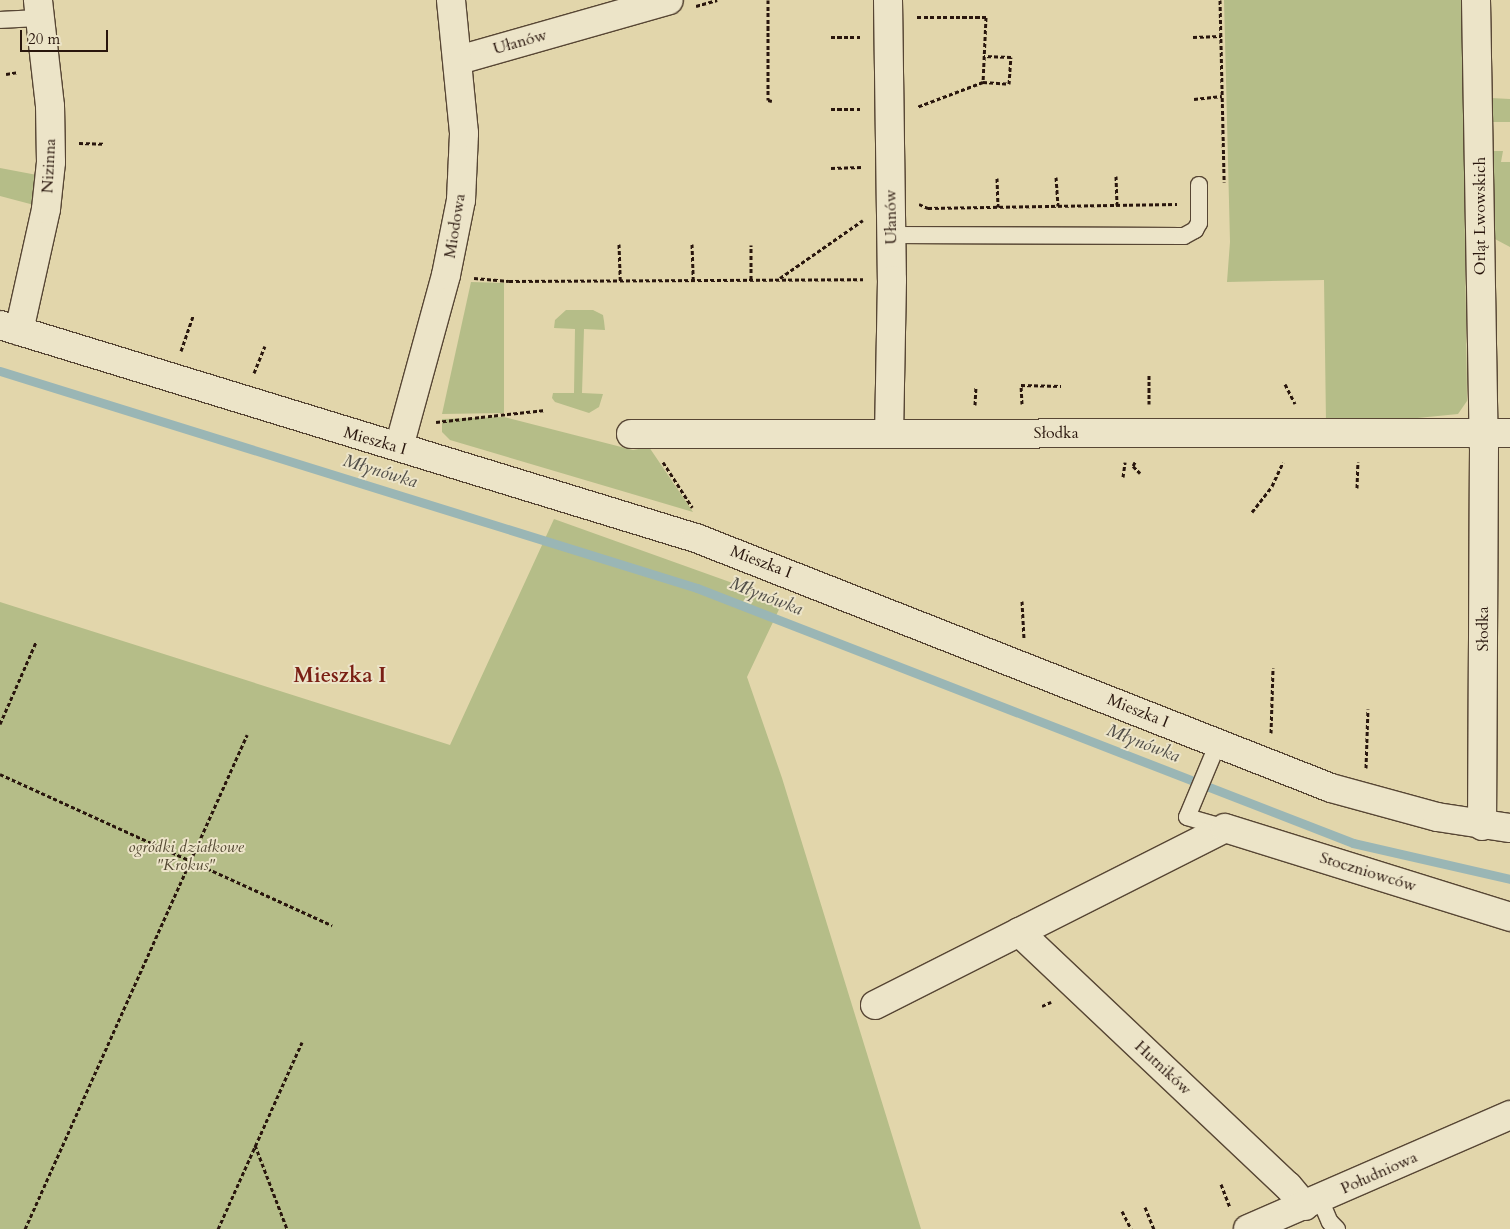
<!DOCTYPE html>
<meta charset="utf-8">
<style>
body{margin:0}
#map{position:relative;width:1510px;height:1229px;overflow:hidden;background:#e2d6ab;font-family:Cardo,serif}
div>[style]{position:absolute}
.green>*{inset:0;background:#b5bd88}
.stream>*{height:9px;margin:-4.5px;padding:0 4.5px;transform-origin:4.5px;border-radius:4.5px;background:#9ab6b5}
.path>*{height:3px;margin-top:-1.5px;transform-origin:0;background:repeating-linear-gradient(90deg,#29160d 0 4px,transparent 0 6.5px)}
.roads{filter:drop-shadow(1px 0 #574634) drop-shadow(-1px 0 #574634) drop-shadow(0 1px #574634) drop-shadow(0 -1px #574634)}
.lane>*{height:16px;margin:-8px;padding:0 8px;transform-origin:8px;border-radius:8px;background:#ece4c8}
.street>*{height:28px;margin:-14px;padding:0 14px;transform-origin:14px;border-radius:14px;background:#ece4c8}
.secondary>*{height:28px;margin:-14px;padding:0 14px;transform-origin:14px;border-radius:14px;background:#ece4c8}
span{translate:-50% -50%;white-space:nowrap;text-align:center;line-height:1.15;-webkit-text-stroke:4px #ece4c8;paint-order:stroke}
.street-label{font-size:16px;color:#29160d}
.park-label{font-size:16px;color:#534832;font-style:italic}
.water-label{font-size:18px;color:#514e48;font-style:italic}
.district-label{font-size:21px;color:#7a1f14;font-weight:700}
.scale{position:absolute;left:20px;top:30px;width:88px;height:22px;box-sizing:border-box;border:2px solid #29160d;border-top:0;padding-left:6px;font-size:15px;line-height:18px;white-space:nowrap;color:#29160d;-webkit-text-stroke:4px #ece4c8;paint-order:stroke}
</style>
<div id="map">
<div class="green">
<div style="clip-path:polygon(1224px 0,1462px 0,1467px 401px,1458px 414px,1377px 422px,1326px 422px,1324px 280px,1227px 282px,1230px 242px)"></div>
<div style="clip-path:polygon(1491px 98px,1510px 99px,1510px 122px,1491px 122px)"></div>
<div style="clip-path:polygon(1492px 151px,1503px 151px,1501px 162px,1510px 162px,1510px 247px,1493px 238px)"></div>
<div style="clip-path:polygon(0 168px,37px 175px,34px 205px,0 196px)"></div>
<div style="clip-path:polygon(471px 282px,504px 283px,504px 413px,442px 414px)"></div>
<div style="clip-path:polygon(566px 310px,593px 310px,603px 315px,604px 321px,605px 330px,584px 329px,582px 393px,603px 394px,599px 407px,589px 413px,555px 402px,552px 398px,553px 393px,574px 393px,575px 329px,554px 328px,555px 320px)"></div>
<div style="clip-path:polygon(504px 417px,633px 450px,649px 447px,693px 512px,450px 440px,442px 432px,442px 419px)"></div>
<div style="clip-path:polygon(554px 519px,783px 601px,747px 677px,782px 778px,921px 1229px,0 1229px,0 602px,450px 745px)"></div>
</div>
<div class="stream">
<div style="left:0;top:371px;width:730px;rotate:17.29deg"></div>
<div style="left:697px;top:588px;width:704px;rotate:21.24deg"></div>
<div style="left:1353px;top:843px;width:161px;rotate:12.9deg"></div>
</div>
<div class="path">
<div style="left:768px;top:0;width:100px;rotate:90deg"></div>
<div style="left:768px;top:100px;width:4px;rotate:14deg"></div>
<div style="left:1220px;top:0;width:182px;rotate:88.7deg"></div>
<div style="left:696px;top:6px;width:22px;rotate:-16deg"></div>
<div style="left:917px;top:17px;width:69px"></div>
<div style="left:986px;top:17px;width:65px;rotate:92.6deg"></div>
<div style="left:983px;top:82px;width:71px;rotate:159.3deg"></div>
<div style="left:831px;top:37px;width:29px"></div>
<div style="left:1193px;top:37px;width:28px;rotate:-2deg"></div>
<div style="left:6px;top:74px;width:12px;rotate:-9deg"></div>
<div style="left:983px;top:82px;width:26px;rotate:4deg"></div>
<div style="left:1009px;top:84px;width:27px;rotate:-86deg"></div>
<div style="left:1011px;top:57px;width:27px;rotate:-178deg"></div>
<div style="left:1194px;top:99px;width:28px;rotate:-6deg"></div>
<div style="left:831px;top:109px;width:29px"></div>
<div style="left:79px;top:143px;width:25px;rotate:2deg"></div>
<div style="left:831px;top:168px;width:31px;rotate:-2deg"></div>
<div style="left:1116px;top:176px;width:29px;rotate:88deg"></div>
<div style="left:1056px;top:177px;width:29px;rotate:86deg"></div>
<div style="left:997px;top:178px;width:29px;rotate:88deg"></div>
<div style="left:919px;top:204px;width:10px;rotate:24deg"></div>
<div style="left:928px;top:208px;width:249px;rotate:-0.9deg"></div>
<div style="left:619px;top:244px;width:36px;rotate:88deg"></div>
<div style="left:692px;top:244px;width:35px;rotate:88deg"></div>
<div style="left:474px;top:278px;width:35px;rotate:5deg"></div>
<div style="left:509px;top:281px;width:354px;rotate:-0.3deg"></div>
<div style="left:780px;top:278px;width:101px;rotate:-34.9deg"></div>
<div style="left:751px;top:279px;width:34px;rotate:-90deg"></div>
<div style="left:181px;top:351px;width:37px;rotate:-71deg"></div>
<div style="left:254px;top:373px;width:29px;rotate:-68deg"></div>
<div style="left:1149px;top:375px;width:29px;rotate:90deg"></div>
<div style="left:1285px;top:384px;width:22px;rotate:63deg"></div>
<div style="left:1022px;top:404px;width:19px;rotate:-93deg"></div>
<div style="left:1021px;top:385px;width:40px;rotate:1.4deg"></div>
<div style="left:975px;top:405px;width:19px;rotate:-87deg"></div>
<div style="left:436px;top:422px;width:110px;rotate:-6.3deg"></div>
<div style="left:663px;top:462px;width:54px;rotate:57.2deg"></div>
<div style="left:1135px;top:462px;width:4px;rotate:117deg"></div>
<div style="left:1133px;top:466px;width:10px;rotate:45deg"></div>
<div style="left:1123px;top:477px;width:15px;rotate:-82deg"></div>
<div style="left:1357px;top:488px;width:26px;rotate:-88deg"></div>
<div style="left:1252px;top:512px;width:33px;rotate:-52deg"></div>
<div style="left:1272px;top:486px;width:26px;rotate:-65deg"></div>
<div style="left:1022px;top:601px;width:37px;rotate:87deg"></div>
<div style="left:0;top:724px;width:90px;rotate:-66.3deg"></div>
<div style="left:1271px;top:733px;width:65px;rotate:-88.2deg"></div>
<div style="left:1366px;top:768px;width:59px;rotate:-88.1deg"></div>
<div style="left:0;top:774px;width:365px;rotate:24.5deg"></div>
<div style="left:1042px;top:1006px;width:10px;rotate:-24deg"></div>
<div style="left:255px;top:1145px;width:90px;rotate:69.1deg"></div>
<div style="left:1221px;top:1184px;width:25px;rotate:69deg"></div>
<div style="left:1145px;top:1207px;width:24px;rotate:68deg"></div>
<div style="left:1122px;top:1211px;width:20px;rotate:63deg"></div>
<div style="left:25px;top:1229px;width:542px;rotate:-65.8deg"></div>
<div style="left:218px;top:1229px;width:205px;rotate:-65.8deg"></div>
</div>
<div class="roads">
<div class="lane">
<div style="left:0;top:20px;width:40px;rotate:-2.9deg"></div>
<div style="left:891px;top:235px;width:293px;rotate:0.2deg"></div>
<div style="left:1184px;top:236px;width:13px;rotate:-29deg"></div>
<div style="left:1195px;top:230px;width:8px;rotate:-60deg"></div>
<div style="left:1199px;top:223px;width:38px;rotate:-90deg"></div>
<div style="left:1218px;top:743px;width:80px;rotate:112.7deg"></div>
<div style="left:1187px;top:817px;width:40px;rotate:16deg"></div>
<div style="left:1320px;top:1199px;width:25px;rotate:67deg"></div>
<div style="left:1330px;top:1222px;width:10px;rotate:45deg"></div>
</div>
<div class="street">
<div style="left:888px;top:0;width:280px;rotate:89.2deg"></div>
<div style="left:892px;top:280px;width:154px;rotate:91.1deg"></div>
<div style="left:1476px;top:0;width:447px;rotate:89deg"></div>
<div style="left:1484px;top:447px;width:379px;rotate:90.3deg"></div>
<div style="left:459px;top:60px;width:218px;rotate:-15.9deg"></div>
<div style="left:19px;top:331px;width:125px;rotate:-77.5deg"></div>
<div style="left:46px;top:209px;width:47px;rotate:-83.9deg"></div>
<div style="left:51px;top:162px;width:56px;rotate:-91deg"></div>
<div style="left:50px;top:106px;width:107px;rotate:-96.5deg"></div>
<div style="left:631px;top:434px;width:879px;rotate:-0.07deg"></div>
<div style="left:399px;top:447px;width:178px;rotate:-74.7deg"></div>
<div style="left:446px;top:275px;width:76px;rotate:-78.7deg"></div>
<div style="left:461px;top:200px;width:67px;rotate:-87.4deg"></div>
<div style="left:464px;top:133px;width:134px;rotate:-95.6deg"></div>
<div style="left:1019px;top:932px;width:370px;rotate:43.4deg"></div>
<div style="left:1288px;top:1186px;width:26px;rotate:50deg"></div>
<div style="left:875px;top:1005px;width:392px;rotate:-26.8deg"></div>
<div style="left:1225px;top:828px;width:299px;rotate:17.3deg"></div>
<div style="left:1248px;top:1229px;width:286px;rotate:-23.5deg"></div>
</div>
<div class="secondary">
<div style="left:0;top:325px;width:728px;rotate:17.02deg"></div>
<div style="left:696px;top:538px;width:682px;rotate:21.49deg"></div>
<div style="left:1331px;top:788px;width:110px;rotate:15.3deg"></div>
<div style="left:1437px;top:817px;width:74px;rotate:8.6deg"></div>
</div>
</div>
<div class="street-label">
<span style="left:520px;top:42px;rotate:-16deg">Ułanów</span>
<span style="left:49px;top:166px;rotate:-87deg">Nizinna</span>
<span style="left:1480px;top:216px;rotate:-90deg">Orląt Lwowskich</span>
<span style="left:891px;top:217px;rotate:-91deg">Ułanów</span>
<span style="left:455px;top:226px;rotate:-81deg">Miodowa</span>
<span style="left:1056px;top:433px">Słodka</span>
<span style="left:375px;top:441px;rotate:16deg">Mieszka I</span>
<span style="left:761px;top:562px;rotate:21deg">Mieszka I</span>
<span style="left:1483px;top:629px;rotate:-90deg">Słodka</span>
<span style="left:1138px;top:711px;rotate:22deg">Mieszka I</span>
<span style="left:1368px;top:872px;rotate:17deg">Stoczniowców</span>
<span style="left:1163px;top:1068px;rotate:43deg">Hutników</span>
<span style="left:1379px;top:1173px;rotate:-24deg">Południowa</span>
</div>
<div class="park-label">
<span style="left:186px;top:856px">ogródki działkowe<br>"Krokus"</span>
</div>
<div class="water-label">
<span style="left:380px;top:472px;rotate:17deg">Młynówka</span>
<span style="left:766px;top:597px;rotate:21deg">Młynówka</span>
<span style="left:1143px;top:744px;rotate:21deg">Młynówka</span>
</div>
<div class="district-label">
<span style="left:340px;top:676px">Mieszka I</span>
</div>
<div class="scale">20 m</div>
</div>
